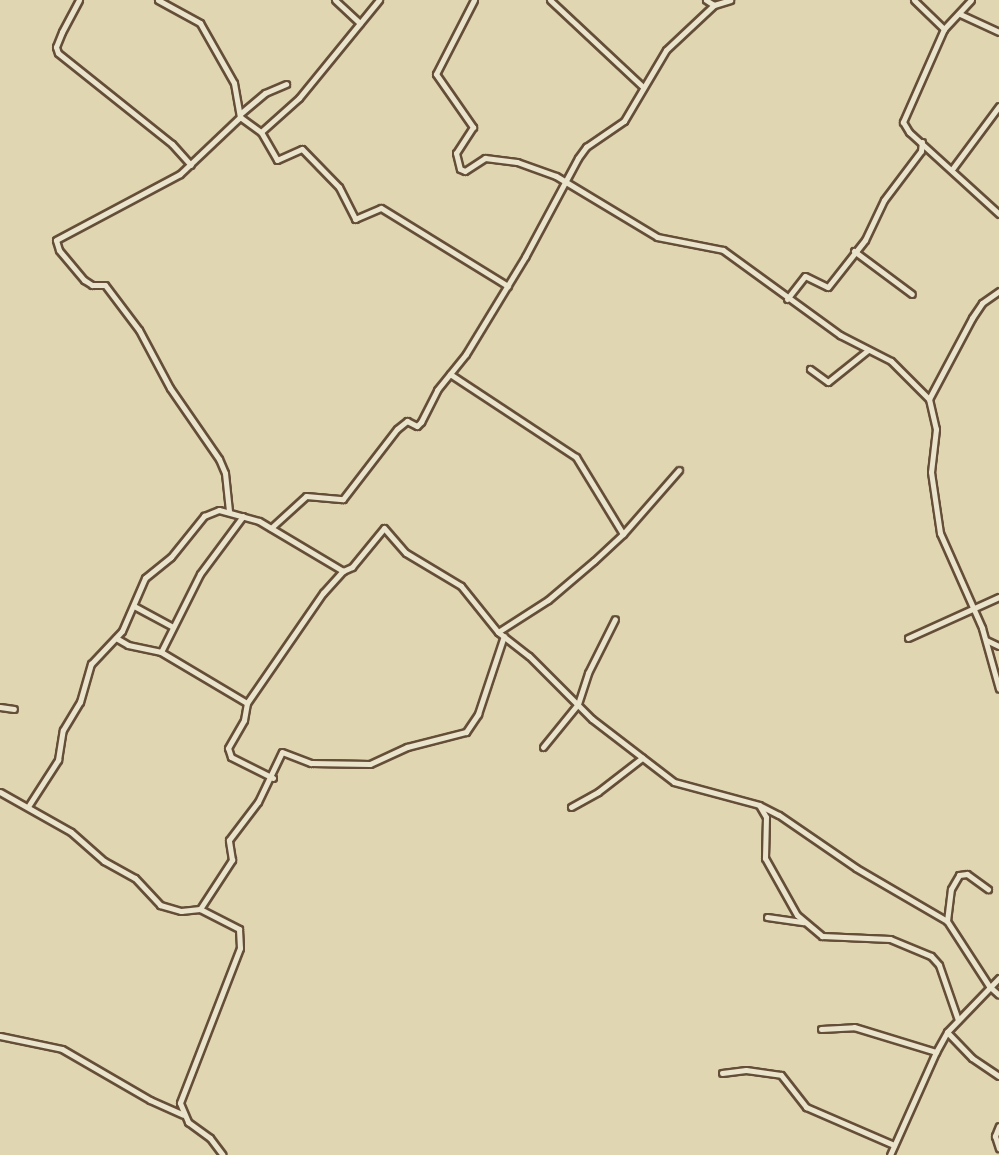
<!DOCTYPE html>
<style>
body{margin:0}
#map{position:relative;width:999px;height:1155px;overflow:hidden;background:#e0d6b2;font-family:"Gentium Book Plus",serif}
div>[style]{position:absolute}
.roads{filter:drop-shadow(2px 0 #654e38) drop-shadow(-2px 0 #654e38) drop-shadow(0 2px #654e38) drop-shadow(0 -2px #654e38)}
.minor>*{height:5px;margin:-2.5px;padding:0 2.5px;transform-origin:2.5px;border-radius:2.5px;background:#ebe4cd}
span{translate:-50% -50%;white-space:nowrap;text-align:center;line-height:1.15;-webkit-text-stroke:4.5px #ebe4cd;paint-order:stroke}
</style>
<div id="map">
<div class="roads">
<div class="minor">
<div style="left:79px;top:0;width:36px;rotate:118deg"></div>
<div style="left:62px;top:32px;width:16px;rotate:112deg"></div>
<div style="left:56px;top:47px;width:6px;rotate:72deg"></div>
<div style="left:58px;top:53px;width:146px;rotate:38.6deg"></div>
<div style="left:172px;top:144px;width:28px;rotate:48deg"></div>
<div style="left:158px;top:0;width:48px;rotate:28.7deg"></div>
<div style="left:200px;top:23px;width:69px;rotate:60.5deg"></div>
<div style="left:234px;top:83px;width:35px;rotate:80deg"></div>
<div style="left:240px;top:117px;width:26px;rotate:36deg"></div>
<div style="left:261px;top:132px;width:32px;rotate:60deg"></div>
<div style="left:277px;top:160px;width:27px;rotate:-24deg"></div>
<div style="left:302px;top:149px;width:53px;rotate:45.8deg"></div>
<div style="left:339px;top:187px;width:36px;rotate:63deg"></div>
<div style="left:355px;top:219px;width:28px;rotate:-23deg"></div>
<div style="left:381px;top:208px;width:149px;rotate:31.6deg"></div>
<div style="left:335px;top:0;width:34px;rotate:43deg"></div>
<div style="left:474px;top:0;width:83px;rotate:117.2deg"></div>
<div style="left:436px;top:74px;width:65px;rotate:55.1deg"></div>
<div style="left:473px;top:127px;width:31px;rotate:123deg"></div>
<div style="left:456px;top:153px;width:16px;rotate:76deg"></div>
<div style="left:460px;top:169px;width:5px;rotate:22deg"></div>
<div style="left:465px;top:171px;width:24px;rotate:-33deg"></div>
<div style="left:485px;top:158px;width:32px;rotate:7deg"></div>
<div style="left:517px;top:162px;width:41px;rotate:19.7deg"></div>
<div style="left:556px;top:176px;width:118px;rotate:31.1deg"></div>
<div style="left:657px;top:237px;width:67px;rotate:11.1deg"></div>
<div style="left:723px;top:250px;width:145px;rotate:36deg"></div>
<div style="left:840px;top:335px;width:57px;rotate:27deg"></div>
<div style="left:891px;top:361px;width:54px;rotate:45deg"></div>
<div style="left:929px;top:399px;width:31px;rotate:77deg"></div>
<div style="left:936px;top:429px;width:43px;rotate:96.6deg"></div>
<div style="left:931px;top:472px;width:62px;rotate:81.6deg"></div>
<div style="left:940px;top:533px;width:104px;rotate:66.1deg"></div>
<div style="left:982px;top:628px;width:63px;rotate:74.4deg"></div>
<div style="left:550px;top:0;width:127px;rotate:43.1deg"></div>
<div style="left:706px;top:0;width:9px;rotate:32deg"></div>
<div style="left:714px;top:5px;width:17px;rotate:-17deg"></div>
<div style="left:914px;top:0;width:42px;rotate:44deg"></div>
<div style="left:971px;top:0;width:40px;rotate:133deg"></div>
<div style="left:944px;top:29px;width:102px;rotate:113.8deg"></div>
<div style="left:903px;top:122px;width:12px;rotate:59deg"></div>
<div style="left:909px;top:132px;width:122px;rotate:42.3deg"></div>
<div style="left:960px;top:14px;width:43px;rotate:24.8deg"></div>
<div style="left:240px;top:114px;width:33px;rotate:-40deg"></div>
<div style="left:265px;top:93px;width:23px;rotate:-23deg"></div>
<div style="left:261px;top:132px;width:51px;rotate:-41.8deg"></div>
<div style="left:299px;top:98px;width:127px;rotate:-50.8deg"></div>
<div style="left:953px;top:168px;width:77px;rotate:-53.4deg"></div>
<div style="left:854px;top:251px;width:72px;rotate:36.6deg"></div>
<div style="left:787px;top:299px;width:29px;rotate:-52deg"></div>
<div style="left:805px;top:276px;width:25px;rotate:26deg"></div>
<div style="left:828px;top:287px;width:60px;rotate:-51.8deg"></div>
<div style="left:865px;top:240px;width:44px;rotate:-64.6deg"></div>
<div style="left:884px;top:200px;width:61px;rotate:-52.9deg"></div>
<div style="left:921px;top:151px;width:9px;rotate:-84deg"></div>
<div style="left:810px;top:369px;width:22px;rotate:36deg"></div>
<div style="left:828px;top:382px;width:51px;rotate:-38.7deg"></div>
<div style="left:450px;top:374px;width:151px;rotate:33.4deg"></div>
<div style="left:576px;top:457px;width:90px;rotate:58.6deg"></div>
<div style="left:929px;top:399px;width:92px;rotate:-62deg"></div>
<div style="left:972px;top:318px;width:18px;rotate:-56deg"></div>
<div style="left:982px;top:303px;width:21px;rotate:-35deg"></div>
<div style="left:229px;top:511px;width:38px;rotate:-96deg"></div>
<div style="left:225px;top:473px;width:15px;rotate:-113deg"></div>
<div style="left:219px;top:459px;width:86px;rotate:-124.6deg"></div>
<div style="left:170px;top:388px;width:66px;rotate:-118.1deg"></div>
<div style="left:139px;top:330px;width:56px;rotate:-127.1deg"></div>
<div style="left:105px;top:285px;width:13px;rotate:180deg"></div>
<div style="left:92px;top:285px;width:9px;rotate:-148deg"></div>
<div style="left:84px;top:280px;width:39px;rotate:-130deg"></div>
<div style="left:59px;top:250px;width:10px;rotate:-107deg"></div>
<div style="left:56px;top:240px;width:140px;rotate:-28deg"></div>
<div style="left:180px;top:174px;width:83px;rotate:-43.5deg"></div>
<div style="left:271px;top:528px;width:47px;rotate:-42.4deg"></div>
<div style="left:306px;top:496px;width:37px;rotate:5deg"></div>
<div style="left:343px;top:499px;width:88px;rotate:-52.4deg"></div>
<div style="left:397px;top:429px;width:13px;rotate:-39deg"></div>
<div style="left:407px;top:421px;width:11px;rotate:27deg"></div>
<div style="left:417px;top:426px;width:6px;rotate:-45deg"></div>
<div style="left:421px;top:422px;width:36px;rotate:-63deg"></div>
<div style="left:437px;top:390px;width:46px;rotate:-51.1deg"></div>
<div style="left:466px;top:354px;width:114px;rotate:-58.7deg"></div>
<div style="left:525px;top:257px;width:112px;rotate:-61.8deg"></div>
<div style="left:578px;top:158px;width:14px;rotate:-54deg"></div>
<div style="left:586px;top:147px;width:46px;rotate:-34.4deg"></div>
<div style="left:624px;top:121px;width:82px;rotate:-59.4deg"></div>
<div style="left:666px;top:50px;width:66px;rotate:-43.2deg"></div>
<div style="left:134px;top:606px;width:44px;rotate:28.3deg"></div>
<div style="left:498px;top:632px;width:59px;rotate:-32.6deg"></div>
<div style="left:548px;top:600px;width:60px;rotate:-40.3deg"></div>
<div style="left:594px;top:561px;width:40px;rotate:-43deg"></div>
<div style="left:623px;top:534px;width:85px;rotate:-48.8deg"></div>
<div style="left:116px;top:638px;width:14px;rotate:30deg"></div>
<div style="left:128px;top:645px;width:34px;rotate:12deg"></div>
<div style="left:161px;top:652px;width:100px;rotate:30.7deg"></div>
<div style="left:908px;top:638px;width:100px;rotate:-24.3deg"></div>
<div style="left:986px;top:640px;width:14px;rotate:25deg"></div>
<div style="left:161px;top:652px;width:87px;rotate:-63.4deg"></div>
<div style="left:200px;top:574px;width:72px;rotate:-53.4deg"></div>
<div style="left:0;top:707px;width:14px;rotate:8deg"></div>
<div style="left:543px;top:747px;width:55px;rotate:-50.9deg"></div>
<div style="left:578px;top:704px;width:33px;rotate:-72deg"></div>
<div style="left:588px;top:673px;width:60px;rotate:-63.4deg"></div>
<div style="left:273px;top:778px;width:47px;rotate:-153.4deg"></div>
<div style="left:231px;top:757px;width:9px;rotate:-108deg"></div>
<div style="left:228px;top:748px;width:32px;rotate:-60deg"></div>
<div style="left:244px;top:720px;width:17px;rotate:-80deg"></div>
<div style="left:247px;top:703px;width:134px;rotate:-55.4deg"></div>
<div style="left:323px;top:593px;width:30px;rotate:-48deg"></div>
<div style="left:0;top:792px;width:81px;rotate:29.4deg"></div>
<div style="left:71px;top:832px;width:44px;rotate:41.3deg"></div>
<div style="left:104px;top:861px;width:35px;rotate:29deg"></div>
<div style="left:135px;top:878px;width:37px;rotate:47deg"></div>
<div style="left:160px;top:905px;width:22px;rotate:16deg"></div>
<div style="left:181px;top:911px;width:19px;rotate:-6deg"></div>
<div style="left:200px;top:909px;width:44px;rotate:27.1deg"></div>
<div style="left:239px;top:929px;width:19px;rotate:87deg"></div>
<div style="left:240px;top:948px;width:166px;rotate:111.2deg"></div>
<div style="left:180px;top:1103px;width:21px;rotate:67deg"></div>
<div style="left:188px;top:1122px;width:27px;rotate:36deg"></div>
<div style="left:210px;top:1138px;width:21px;rotate:53deg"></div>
<div style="left:29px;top:805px;width:54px;rotate:-57.2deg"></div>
<div style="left:58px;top:760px;width:30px;rotate:-81deg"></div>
<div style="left:63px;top:730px;width:33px;rotate:-59deg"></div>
<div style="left:80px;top:702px;width:40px;rotate:-74deg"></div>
<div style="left:91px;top:664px;width:45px;rotate:-46.8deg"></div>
<div style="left:122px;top:631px;width:58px;rotate:-66.5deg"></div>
<div style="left:145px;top:578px;width:33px;rotate:-39deg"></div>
<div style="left:171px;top:557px;width:53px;rotate:-51.2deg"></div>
<div style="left:204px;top:516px;width:16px;rotate:-22deg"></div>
<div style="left:219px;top:510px;width:41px;rotate:15.4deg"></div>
<div style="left:259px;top:521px;width:98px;rotate:30.8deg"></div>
<div style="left:343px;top:571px;width:10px;rotate:-24deg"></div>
<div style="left:352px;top:567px;width:50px;rotate:-50.6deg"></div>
<div style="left:384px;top:528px;width:33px;rotate:49deg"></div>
<div style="left:406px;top:553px;width:64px;rotate:31deg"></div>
<div style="left:461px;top:586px;width:59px;rotate:51.2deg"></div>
<div style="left:498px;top:632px;width:39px;rotate:38deg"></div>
<div style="left:529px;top:656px;width:89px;rotate:45deg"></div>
<div style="left:592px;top:719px;width:103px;rotate:37.5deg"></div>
<div style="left:674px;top:782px;width:88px;rotate:15.1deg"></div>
<div style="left:759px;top:805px;width:22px;rotate:27deg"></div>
<div style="left:779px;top:815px;width:93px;rotate:34.5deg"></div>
<div style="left:856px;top:868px;width:105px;rotate:30.2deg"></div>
<div style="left:947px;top:921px;width:77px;rotate:57.1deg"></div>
<div style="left:989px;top:986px;width:13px;rotate:42deg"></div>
<div style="left:759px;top:805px;width:14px;rotate:60deg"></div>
<div style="left:766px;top:817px;width:41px;rotate:91.4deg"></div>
<div style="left:765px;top:858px;width:65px;rotate:60.7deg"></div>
<div style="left:797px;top:915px;width:33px;rotate:40deg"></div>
<div style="left:822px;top:936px;width:68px;rotate:2.5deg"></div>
<div style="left:890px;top:939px;width:44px;rotate:22.5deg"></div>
<div style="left:931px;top:956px;width:12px;rotate:48deg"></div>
<div style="left:939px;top:965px;width:58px;rotate:70.9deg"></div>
<div style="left:571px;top:807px;width:31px;rotate:-29deg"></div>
<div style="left:598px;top:792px;width:56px;rotate:-37.7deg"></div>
<div style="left:200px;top:909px;width:59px;rotate:-56.9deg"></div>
<div style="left:232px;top:860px;width:20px;rotate:-99deg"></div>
<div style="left:229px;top:840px;width:48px;rotate:-52.7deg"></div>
<div style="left:258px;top:802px;width:55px;rotate:-64.4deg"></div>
<div style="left:282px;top:752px;width:31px;rotate:21deg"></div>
<div style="left:311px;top:763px;width:59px;rotate:1deg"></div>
<div style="left:370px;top:764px;width:41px;rotate:-24.7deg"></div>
<div style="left:407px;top:747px;width:61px;rotate:-14.3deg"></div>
<div style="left:466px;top:732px;width:22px;rotate:-56deg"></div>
<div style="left:478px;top:714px;width:82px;rotate:-71.6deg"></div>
<div style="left:767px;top:917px;width:37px;rotate:8deg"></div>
<div style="left:947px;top:921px;width:32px;rotate:-83deg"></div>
<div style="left:951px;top:889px;width:16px;rotate:-60deg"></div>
<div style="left:959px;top:875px;width:8px;rotate:-7deg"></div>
<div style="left:967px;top:874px;width:26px;rotate:36deg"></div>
<div style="left:821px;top:1029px;width:33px;rotate:-3deg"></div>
<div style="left:854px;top:1027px;width:86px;rotate:17deg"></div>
<div style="left:936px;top:1052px;width:23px;rotate:-61deg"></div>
<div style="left:947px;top:1032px;width:75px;rotate:-46.1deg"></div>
<div style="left:947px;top:1032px;width:36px;rotate:46deg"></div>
<div style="left:972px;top:1058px;width:32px;rotate:34deg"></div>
<div style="left:0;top:1036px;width:63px;rotate:11.8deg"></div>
<div style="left:62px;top:1049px;width:102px;rotate:30.1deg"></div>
<div style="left:150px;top:1100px;width:36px;rotate:24deg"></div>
<div style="left:722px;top:1073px;width:24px;rotate:-7deg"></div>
<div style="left:746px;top:1070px;width:35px;rotate:8deg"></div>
<div style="left:781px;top:1075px;width:41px;rotate:52deg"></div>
<div style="left:806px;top:1107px;width:96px;rotate:23.4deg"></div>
<div style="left:999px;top:1126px;width:11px;rotate:112deg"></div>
<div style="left:995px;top:1136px;width:13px;rotate:72deg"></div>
<div style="left:890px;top:1155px;width:113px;rotate:-65.9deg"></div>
</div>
</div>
</div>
